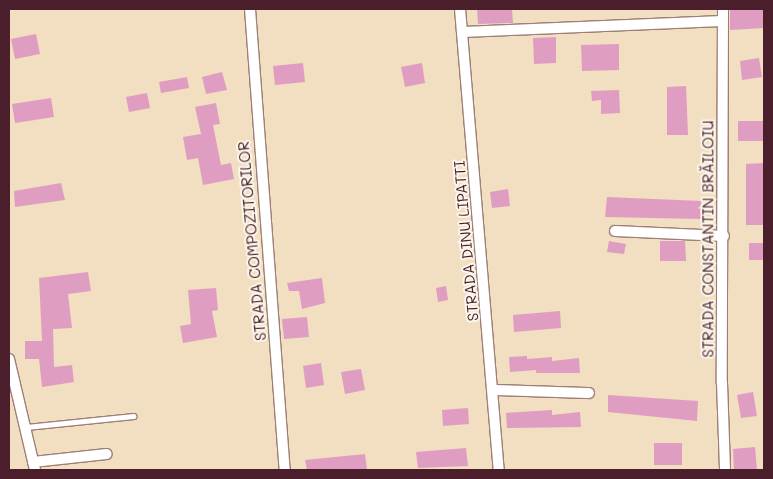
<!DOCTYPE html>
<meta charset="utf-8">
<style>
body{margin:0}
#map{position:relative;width:773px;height:479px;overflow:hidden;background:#f2dec0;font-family:Mali,sans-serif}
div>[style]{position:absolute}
.building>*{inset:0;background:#df9ec1}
.roads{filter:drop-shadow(1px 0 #9e7e76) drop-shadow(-1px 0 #9e7e76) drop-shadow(0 1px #9e7e76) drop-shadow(0 -1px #9e7e76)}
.lane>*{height:5px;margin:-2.5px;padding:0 2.5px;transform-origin:2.5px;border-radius:2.5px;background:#fff}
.street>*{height:10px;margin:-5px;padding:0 5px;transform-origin:5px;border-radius:5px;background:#fff}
span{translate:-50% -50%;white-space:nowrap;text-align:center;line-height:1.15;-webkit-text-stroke:4px #fbf7ec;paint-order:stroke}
.street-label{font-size:15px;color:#4a1f2b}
.frame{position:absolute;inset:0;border:10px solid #4a1f2b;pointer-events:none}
</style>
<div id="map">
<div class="building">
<div style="clip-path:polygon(477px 9px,512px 9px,513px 23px,478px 24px)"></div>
<div style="clip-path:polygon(730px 9px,764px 9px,764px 28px,730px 30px)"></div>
<div style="clip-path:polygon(36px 34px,40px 54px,15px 59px,11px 39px)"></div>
<div style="clip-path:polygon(556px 37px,556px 63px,534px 64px,533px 38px)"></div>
<div style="clip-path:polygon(619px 44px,619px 70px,582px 71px,581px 45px)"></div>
<div style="clip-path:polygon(759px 58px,762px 77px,742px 80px,740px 61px)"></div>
<div style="clip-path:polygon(303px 63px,305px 82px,275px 85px,273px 66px)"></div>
<div style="clip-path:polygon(422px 63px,425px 83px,405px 87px,401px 67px)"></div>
<div style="clip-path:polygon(222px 72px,227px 90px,206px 94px,202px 77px)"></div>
<div style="clip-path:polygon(187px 77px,189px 88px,161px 93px,159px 82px)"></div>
<div style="clip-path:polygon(686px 86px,688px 135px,667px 135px,667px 87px)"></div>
<div style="clip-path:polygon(619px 90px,620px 113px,601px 114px,601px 100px,592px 101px,591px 91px)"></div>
<div style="clip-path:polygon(147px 93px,150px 108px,129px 112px,126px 97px)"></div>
<div style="clip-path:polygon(51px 98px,54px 117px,15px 123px,12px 104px)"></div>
<div style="clip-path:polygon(216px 103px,220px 124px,213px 125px,221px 165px,231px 163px,234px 179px,203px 185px,198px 158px,187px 160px,183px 137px,201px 134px,195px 107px)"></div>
<div style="clip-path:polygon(738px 121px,764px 121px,764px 141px,738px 141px)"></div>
<div style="clip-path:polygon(764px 163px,764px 225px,746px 225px,746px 164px)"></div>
<div style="clip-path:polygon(61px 183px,65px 200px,15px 207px,14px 191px)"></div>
<div style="clip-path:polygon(508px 189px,510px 206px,492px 208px,490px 192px)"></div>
<div style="clip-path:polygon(607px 197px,701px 201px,701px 219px,605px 217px)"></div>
<div style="clip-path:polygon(609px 241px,626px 244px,624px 254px,607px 252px)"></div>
<div style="clip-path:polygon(660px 241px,685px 241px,686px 261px,660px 261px)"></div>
<div style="clip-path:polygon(749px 243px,764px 243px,764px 260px,749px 260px)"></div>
<div style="clip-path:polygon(88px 272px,91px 291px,68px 294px,72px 328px,53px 329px,54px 367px,72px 365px,74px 382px,42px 387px,39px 359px,25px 359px,25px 341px,42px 341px,39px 278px)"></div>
<div style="clip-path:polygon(322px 278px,325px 303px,302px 309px,299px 291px,289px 291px,287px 283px)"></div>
<div style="clip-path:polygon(446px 286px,448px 300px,438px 302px,436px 288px)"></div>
<div style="clip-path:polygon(216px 288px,218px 310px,212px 311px,217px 337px,183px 343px,180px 326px,191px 324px,188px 290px)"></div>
<div style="clip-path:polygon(560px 311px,561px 328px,514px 332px,513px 315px)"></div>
<div style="clip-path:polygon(307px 317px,309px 337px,284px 339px,282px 319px)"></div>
<div style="clip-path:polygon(527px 356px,527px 359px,552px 357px,552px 361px,579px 358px,580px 373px,536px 373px,536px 370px,510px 372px,509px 357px)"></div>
<div style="clip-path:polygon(321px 363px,324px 385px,306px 388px,303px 366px)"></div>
<div style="clip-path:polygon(361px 369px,365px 390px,345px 394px,341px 372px)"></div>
<div style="clip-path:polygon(753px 392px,757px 416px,741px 418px,737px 395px)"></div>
<div style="clip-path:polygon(608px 395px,698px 401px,697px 421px,608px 412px)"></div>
<div style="clip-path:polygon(468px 408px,469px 424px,443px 426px,442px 410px)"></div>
<div style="clip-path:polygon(552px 410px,552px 415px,580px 412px,581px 427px,507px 428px,506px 413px)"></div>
<div style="clip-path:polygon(654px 443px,682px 443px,682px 465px,654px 465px)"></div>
<div style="clip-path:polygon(755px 447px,757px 470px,734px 470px,733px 449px)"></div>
<div style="clip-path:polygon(466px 448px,468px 466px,418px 468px,416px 452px)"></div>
<div style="clip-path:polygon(365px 454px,367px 470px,307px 470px,305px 460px)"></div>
</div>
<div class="roads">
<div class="lane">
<div style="left:26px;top:427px;width:108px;rotate:-5.9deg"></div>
</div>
<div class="street">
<div style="left:250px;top:9px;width:462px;rotate:85.7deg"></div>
<div style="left:460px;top:9px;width:463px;rotate:85.2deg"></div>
<div style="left:723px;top:9px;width:374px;rotate:90.2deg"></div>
<div style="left:722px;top:383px;width:87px;rotate:88deg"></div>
<div style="left:462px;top:32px;width:261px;rotate:-2.4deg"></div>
<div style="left:615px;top:231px;width:109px;rotate:2.6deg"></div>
<div style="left:9px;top:359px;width:114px;rotate:76.8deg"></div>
<div style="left:494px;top:390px;width:95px;rotate:1.8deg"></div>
<div style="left:33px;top:462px;width:74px;rotate:-6.2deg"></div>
</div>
</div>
<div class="street-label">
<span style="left:708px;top:239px;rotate:-90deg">STRADA CONSTANTIN BRĂILOIU</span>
<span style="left:252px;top:241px;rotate:-95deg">STRADA COMPOZITORILOR</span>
<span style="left:466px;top:241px;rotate:-95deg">STRADA DINU LIPATTI</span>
</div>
<div class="frame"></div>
</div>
